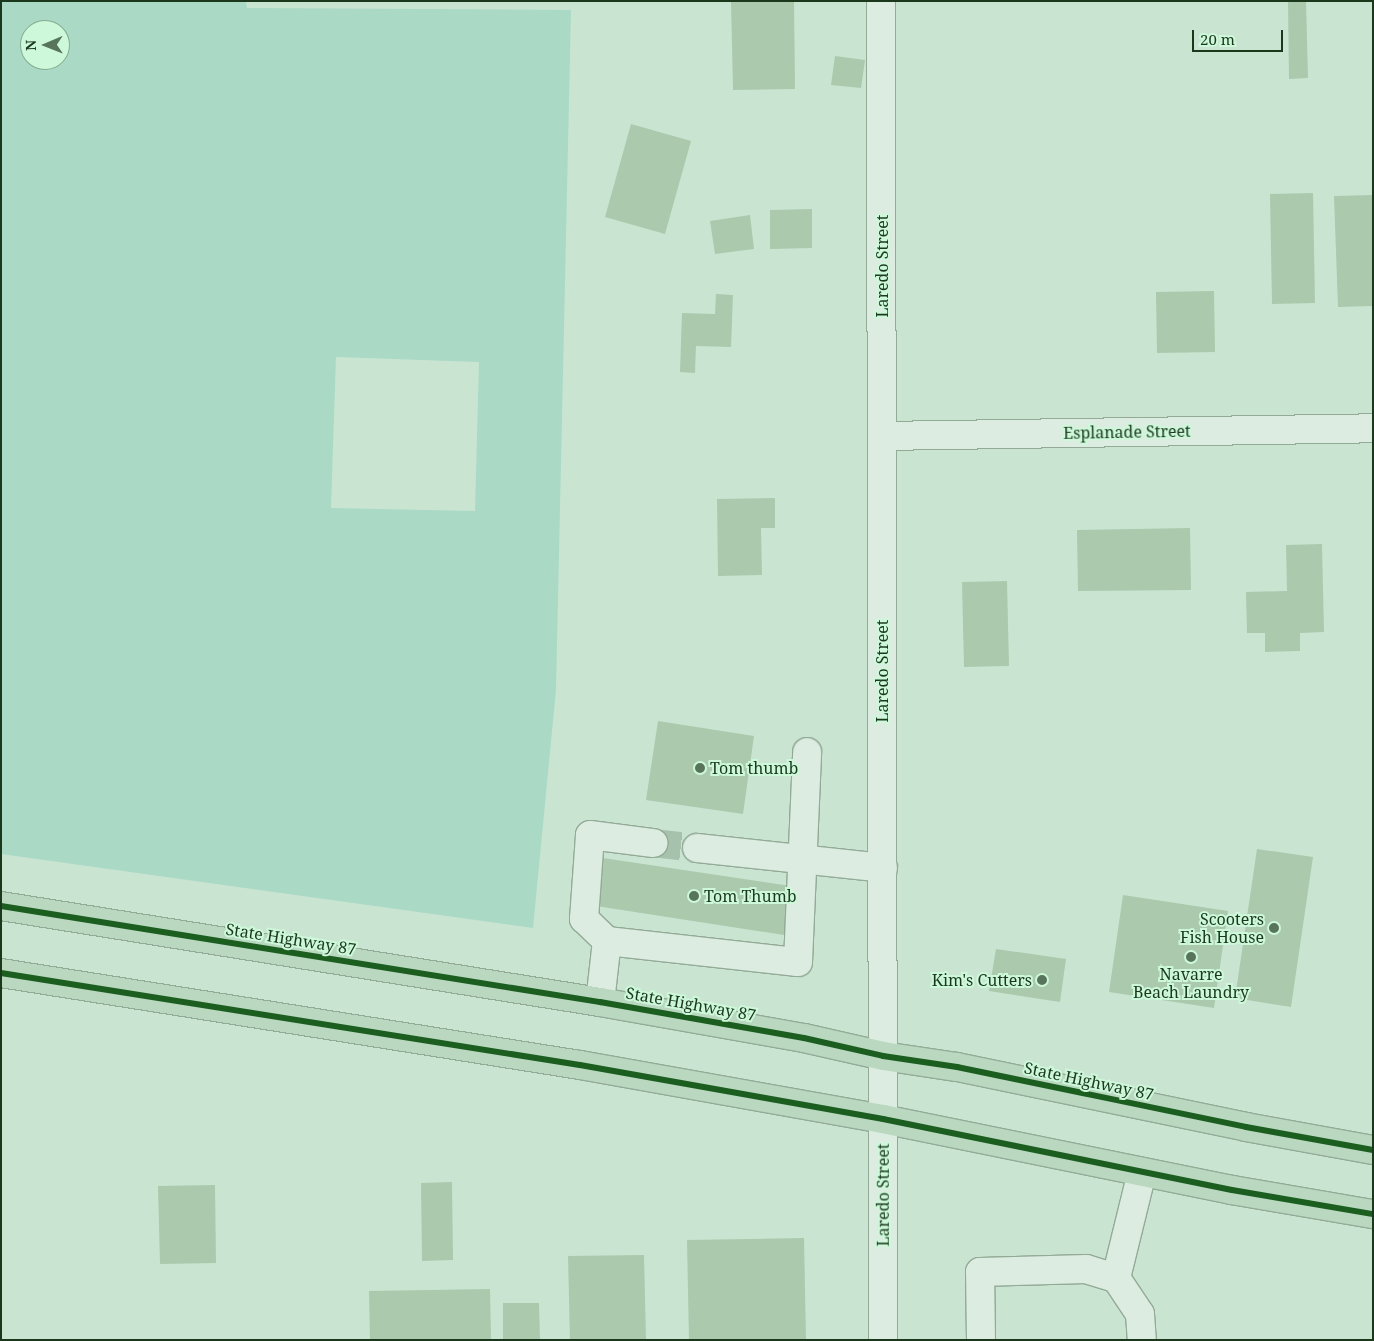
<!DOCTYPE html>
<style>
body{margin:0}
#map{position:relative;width:1374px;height:1341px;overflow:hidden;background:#c9e5d1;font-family:"Noto Serif",serif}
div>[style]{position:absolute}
.green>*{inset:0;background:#aad9c6}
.building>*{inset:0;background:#aac9ad}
.minor-tunnel>*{height:28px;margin-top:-14px;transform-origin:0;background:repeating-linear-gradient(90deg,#a6c2ad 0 28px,transparent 0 42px)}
.roads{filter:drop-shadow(1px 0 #93aa97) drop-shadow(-1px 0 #93aa97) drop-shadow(0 1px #93aa97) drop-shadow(0 -1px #93aa97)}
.minor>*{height:28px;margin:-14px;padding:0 14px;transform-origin:14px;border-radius:14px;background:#dcece0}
.highway>*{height:28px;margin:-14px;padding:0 14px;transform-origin:14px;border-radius:14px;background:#b9d8bf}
.cycleway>*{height:6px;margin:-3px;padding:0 3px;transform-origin:3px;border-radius:3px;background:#1b5e20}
.dots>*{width:14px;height:14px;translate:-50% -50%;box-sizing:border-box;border:2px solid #cdf8da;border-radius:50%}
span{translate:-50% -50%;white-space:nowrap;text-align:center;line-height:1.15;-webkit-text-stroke:4px #cdf8da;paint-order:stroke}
.street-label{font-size:16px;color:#1b381d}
.poi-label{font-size:16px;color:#1b381d}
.left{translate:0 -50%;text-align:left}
.right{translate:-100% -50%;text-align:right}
.frame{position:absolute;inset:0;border:2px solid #1b381d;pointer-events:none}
.north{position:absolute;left:20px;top:20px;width:50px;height:50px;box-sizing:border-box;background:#cdf8da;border:1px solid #86ab8e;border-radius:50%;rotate:269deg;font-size:14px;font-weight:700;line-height:20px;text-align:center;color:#1b381d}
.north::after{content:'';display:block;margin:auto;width:18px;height:22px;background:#58755c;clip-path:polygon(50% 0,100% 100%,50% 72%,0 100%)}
.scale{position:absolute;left:1192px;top:30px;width:91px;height:22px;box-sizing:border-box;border:2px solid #1b381d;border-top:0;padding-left:6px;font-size:15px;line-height:18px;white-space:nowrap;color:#1b381d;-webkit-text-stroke:4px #cdf8da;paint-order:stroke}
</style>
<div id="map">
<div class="green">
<div style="clip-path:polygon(evenodd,1px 1px,246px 1px,247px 8px,571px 10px,556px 690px,533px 928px,1px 854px,1px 1px,30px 30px,60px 30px,60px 60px,30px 60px,30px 30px,1px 1px,336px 357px,479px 362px,475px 511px,331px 508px,336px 357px)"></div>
</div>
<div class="building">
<div style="clip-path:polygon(731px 1px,794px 1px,795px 89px,733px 90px)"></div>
<div style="clip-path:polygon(1288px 1px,1306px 1px,1308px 78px,1289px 79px)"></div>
<div style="clip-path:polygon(835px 56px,865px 60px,861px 88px,831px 85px)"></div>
<div style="clip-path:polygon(631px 124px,691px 141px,665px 234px,605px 217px)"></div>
<div style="clip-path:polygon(1313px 193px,1315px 303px,1272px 304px,1270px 194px)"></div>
<div style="clip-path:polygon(1373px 195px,1373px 306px,1338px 307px,1334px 196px)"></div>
<div style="clip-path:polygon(812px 209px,812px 248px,770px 249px,770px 210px)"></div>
<div style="clip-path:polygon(750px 215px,754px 249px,715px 254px,710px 221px)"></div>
<div style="clip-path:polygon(1214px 291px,1215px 352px,1157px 353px,1156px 292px)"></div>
<div style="clip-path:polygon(716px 294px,733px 295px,731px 347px,696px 346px,695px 373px,680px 372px,682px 313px,715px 314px)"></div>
<div style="clip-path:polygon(775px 498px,775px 528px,761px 528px,762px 575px,718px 576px,717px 499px)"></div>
<div style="clip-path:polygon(1190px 528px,1191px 590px,1078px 591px,1077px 530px)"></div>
<div style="clip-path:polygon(1322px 544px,1324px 632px,1300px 633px,1300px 651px,1265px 652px,1265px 633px,1247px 633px,1246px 592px,1287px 591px,1286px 545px)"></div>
<div style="clip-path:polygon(1007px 581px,1009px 666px,964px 667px,962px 582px)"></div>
<div style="clip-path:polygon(658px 721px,754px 736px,743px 814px,646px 800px)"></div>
<div style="clip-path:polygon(1257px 849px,1313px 857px,1291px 1007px,1235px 998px)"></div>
<div style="clip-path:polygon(603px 858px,791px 886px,784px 935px,596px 906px)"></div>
<div style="clip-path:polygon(1123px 895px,1228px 911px,1214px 1008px,1109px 992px)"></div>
<div style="clip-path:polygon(996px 949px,1066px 959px,1060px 1002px,989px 991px)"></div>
<div style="clip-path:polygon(452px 1182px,453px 1260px,422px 1261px,421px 1183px)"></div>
<div style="clip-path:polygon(215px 1185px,216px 1263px,160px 1264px,158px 1186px)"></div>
<div style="clip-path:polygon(804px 1238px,806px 1340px,689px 1340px,687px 1240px)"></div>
<div style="clip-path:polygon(644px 1255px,646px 1340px,570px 1340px,568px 1256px)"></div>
<div style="clip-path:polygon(490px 1289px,491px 1340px,370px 1340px,369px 1291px)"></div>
<div style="clip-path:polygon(503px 1303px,539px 1303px,540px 1340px,503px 1340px)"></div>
</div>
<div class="minor-tunnel">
<div style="left:653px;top:843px;width:44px;rotate:6.5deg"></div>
</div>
<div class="roads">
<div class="minor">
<div style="left:881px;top:1px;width:1339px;rotate:89.91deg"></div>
<div style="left:882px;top:436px;width:491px;rotate:-0.9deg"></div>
<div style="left:697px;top:848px;width:187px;rotate:6.1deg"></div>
<div style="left:607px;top:941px;width:192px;rotate:6.3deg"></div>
<div style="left:798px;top:962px;width:210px;rotate:-87.5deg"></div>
<div style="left:600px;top:1002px;width:61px;rotate:-83.5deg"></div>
<div style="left:607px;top:941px;width:32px;rotate:-136deg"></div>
<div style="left:584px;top:919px;width:84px;rotate:-85.9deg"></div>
<div style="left:590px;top:835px;width:64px;rotate:7.2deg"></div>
<div style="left:1116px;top:1278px;width:109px;rotate:-76.2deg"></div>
<div style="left:981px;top:1340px;width:68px;rotate:-90.8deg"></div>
<div style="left:980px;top:1272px;width:106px;rotate:-1.6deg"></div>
<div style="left:1086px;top:1269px;width:31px;rotate:17deg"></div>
<div style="left:1116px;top:1278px;width:43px;rotate:56.3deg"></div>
<div style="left:1140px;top:1314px;width:26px;rotate:86deg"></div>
</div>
<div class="highway">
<div style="left:1px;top:906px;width:607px;rotate:9.11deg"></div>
<div style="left:600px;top:1002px;width:207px;rotate:10deg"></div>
<div style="left:804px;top:1038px;width:81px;rotate:12.8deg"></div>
<div style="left:883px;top:1056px;width:75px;rotate:8.5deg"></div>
<div style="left:957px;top:1067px;width:295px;rotate:11.7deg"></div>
<div style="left:1246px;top:1127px;width:129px;rotate:10.3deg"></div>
<div style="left:1px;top:973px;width:586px;rotate:9.03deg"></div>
<div style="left:580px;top:1065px;width:308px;rotate:10.1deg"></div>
<div style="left:883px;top:1119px;width:356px;rotate:11.5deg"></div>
<div style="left:1232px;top:1190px;width:143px;rotate:9.7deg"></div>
</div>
</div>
<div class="cycleway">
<div style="left:1px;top:906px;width:607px;rotate:9.11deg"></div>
<div style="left:600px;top:1002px;width:207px;rotate:10deg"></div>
<div style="left:804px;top:1038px;width:81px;rotate:12.8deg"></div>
<div style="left:883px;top:1056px;width:75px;rotate:8.5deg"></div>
<div style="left:957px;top:1067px;width:295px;rotate:11.7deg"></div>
<div style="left:1246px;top:1127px;width:129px;rotate:10.3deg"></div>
<div style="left:1px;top:973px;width:586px;rotate:9.03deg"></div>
<div style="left:580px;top:1065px;width:308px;rotate:10.1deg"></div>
<div style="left:883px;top:1119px;width:356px;rotate:11.5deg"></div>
<div style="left:1232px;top:1190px;width:143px;rotate:9.7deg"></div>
</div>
<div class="dots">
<div style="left:700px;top:768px;background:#58755c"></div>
<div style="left:694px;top:896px;background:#58755c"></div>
<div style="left:1274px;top:928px;background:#58755c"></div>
<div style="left:1191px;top:957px;background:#58755c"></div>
<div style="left:1042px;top:980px;background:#58755c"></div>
</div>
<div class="street-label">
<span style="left:882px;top:266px;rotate:-90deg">Laredo Street</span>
<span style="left:1127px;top:432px;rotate:-1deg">Esplanade Street</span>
<span style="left:882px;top:671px;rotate:-90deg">Laredo Street</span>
<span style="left:291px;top:939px;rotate:9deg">State Highway 87</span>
<span style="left:691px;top:1004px;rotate:10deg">State Highway 87</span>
<span style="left:1089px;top:1081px;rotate:12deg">State Highway 87</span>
<span style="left:883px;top:1195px;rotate:-90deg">Laredo Street</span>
</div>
<div class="poi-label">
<span class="left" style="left:710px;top:768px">Tom thumb</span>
<span class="left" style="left:704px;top:896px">Tom Thumb</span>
<span class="right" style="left:1264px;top:928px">Scooters<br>Fish House</span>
<span style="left:1191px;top:983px">Navarre<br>Beach Laundry</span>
<span class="right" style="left:1032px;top:980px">Kim's Cutters</span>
</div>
<div class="frame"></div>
<div class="north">N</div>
<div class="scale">20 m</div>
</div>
